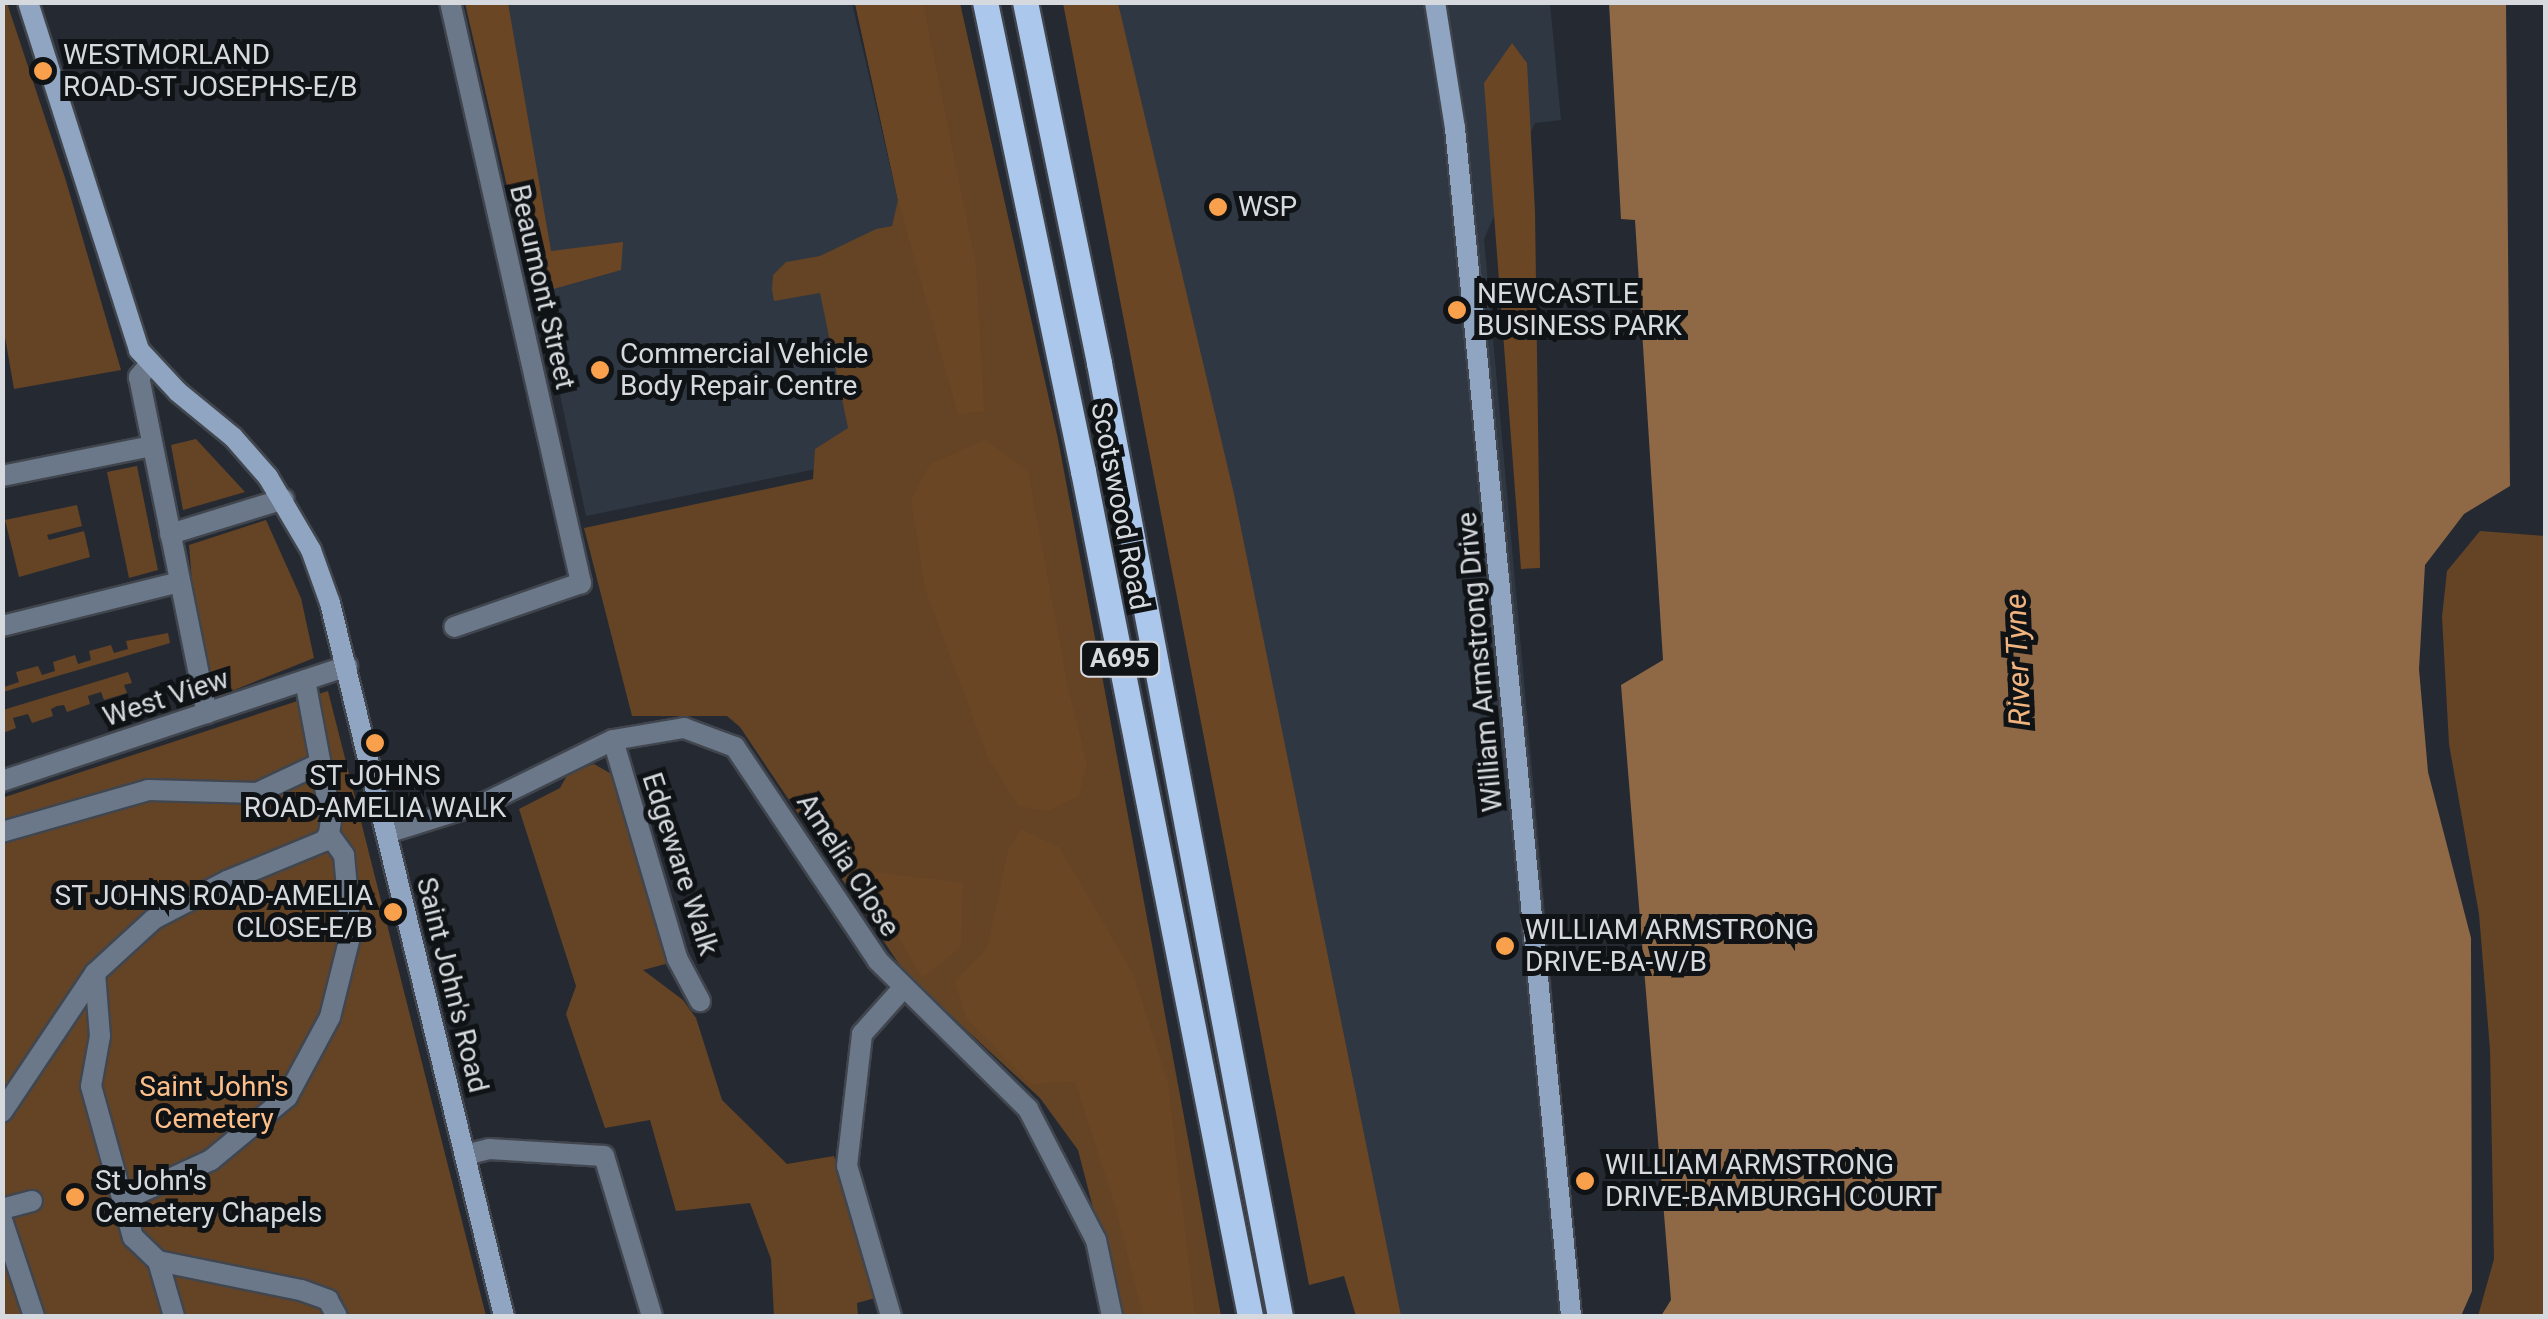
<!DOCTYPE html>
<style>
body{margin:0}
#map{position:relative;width:2548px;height:1319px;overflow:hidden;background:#252a32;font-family:Roboto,sans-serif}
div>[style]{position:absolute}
.built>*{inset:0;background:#2e3742}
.green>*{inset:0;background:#654325}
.forest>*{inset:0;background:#6b4625}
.water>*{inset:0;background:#8f6846}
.roads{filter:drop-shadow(2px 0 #41464e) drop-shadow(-2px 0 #41464e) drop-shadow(0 2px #41464e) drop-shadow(0 -2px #41464e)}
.street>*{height:20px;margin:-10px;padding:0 10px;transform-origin:10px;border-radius:10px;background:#6b788a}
.secondary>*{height:20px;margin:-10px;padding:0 10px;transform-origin:10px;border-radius:10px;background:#90a5c1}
.primary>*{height:25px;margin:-12.5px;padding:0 12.5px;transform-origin:12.5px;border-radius:12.5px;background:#acc7ec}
.dots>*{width:28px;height:28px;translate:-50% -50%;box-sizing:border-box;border:5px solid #101316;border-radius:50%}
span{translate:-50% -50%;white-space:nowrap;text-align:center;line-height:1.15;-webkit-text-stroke:10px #101316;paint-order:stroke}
.shield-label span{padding:2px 8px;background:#101316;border:2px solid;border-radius:8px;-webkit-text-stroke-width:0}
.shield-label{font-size:25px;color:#d6d9de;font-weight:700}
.poi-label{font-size:28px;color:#d6d9de}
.left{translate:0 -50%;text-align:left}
.right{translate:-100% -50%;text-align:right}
.street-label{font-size:28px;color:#d6d9de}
.park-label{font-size:28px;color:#fdbf8a}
.water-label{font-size:30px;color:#f2b47f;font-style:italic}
.frame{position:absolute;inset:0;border:5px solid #d6d9de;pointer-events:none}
</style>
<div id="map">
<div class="built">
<div style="clip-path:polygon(476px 3px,852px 3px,898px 200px,895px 453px,586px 516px)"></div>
<div style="clip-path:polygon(1112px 3px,1550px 3px,1561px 120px,1535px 123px,1484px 239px,1577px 1265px,1576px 1316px,1388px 1316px)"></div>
</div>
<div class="green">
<div style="clip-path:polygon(2px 3px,7px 3px,66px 181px,121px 370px,14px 389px,2px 320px)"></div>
<div style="clip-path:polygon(855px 3px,960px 3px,1058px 439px,1221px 1316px,1121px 1316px,1078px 1150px,1040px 1098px,905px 973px,740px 727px,727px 716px,632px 716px,584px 528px,813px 479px,815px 449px,848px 428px,820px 293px,774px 301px,772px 290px,773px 275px,786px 262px,820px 256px,876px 229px,892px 226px,898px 200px)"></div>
<div style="clip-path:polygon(196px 439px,245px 492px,183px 510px,171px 445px)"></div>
<div style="clip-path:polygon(137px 466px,158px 570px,129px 578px,107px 472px)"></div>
<div style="clip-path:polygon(77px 505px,82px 526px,47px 535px,49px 540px,84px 531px,90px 557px,19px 577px,5px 520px)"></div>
<div style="clip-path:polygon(266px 520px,301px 598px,314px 658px,217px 697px,194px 607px,189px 545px)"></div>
<div style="clip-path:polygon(2480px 531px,2545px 536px,2545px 1316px,2478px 1316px,2494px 1259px,2490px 1050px,2479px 914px,2449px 744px,2442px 617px,2447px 571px)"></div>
<div style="clip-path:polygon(168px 633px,170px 643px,3px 692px,3px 683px,4px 687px,19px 682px,16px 672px,38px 666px,42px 675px,55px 671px,53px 662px,75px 655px,78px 664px,91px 660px,89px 651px,111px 645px,114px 653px,128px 649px,126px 641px)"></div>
<div style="clip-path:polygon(128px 672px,132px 683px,124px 685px,127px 693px,104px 700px,101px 692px,88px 696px,90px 704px,67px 712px,64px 705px,57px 706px,51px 709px,53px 716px,32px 723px,28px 714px,13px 718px,16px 728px,3px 733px,3px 710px)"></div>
<div style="clip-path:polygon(328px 691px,486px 1316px,3px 1316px,2px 798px)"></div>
<div style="clip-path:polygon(594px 764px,615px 776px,669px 963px,643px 970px,683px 1000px,696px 1018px,722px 1100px,787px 1164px,834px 1156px,875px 1298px,857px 1303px,858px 1316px,774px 1316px,771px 1259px,750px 1203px,676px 1211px,650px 1120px,605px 1128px,566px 1014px,576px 986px,519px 809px,560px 788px,569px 772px)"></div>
</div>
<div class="forest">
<div style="clip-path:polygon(465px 3px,508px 3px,551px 251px,623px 242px,621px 270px,532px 295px)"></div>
<div style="clip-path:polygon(855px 3px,923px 3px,976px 265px,984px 411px,958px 415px,898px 200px)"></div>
<div style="clip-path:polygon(1063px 3px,1118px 3px,1234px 494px,1401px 1316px,1356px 1316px,1344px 1276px,1309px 1285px)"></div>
<div style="clip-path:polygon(1512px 43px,1527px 63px,1535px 212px,1540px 568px,1521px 569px,1484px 83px)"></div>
<div style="clip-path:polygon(985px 440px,1028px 471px,1069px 692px,1087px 763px,1079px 796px,1048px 811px,1018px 806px,988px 758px,925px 589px,911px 499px,930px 464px)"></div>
<div style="clip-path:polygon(1020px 829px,1059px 847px,1133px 973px,1168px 1083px,1195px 1316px,1143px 1316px,1116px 1209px,1075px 1082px,1030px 1084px,966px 1018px,955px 981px,987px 948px,1008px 851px)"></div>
<div style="clip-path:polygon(860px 870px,963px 883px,961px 947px,922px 978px)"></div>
</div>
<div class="water">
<div style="clip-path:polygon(1609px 3px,2506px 3px,2510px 486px,2464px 514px,2425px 565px,2419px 669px,2428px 772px,2471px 938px,2472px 1291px,2461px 1316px,1661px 1316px,1671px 1300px,1621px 685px,1663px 660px,1635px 220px,1621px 219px)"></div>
</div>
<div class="roads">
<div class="street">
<div style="left:450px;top:2px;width:596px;rotate:77.29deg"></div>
<div style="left:581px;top:583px;width:134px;rotate:160.9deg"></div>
<div style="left:149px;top:365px;width:16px;rotate:130deg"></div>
<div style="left:139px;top:377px;width:343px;rotate:78.6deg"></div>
<div style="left:2px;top:476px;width:153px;rotate:-11.3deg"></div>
<div style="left:170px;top:534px;width:119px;rotate:-17.1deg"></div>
<div style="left:2px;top:626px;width:183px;rotate:-13.9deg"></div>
<div style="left:613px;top:740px;width:227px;rotate:73.6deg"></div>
<div style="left:677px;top:958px;width:49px;rotate:61.9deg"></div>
<div style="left:2px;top:781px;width:364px;rotate:-18.4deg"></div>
<div style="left:2px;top:832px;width:152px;rotate:-16deg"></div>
<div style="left:148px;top:790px;width:109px;rotate:1.6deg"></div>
<div style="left:257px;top:793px;width:68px;rotate:-25.1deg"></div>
<div style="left:387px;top:833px;width:107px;rotate:-17.4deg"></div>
<div style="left:489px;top:801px;width:138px;rotate:-26.2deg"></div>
<div style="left:613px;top:740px;width:72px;rotate:-9.6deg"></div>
<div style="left:684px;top:728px;width:54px;rotate:20.4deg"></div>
<div style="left:735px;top:747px;width:257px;rotate:56.2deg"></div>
<div style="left:878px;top:961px;width:211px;rotate:44.6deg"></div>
<div style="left:1028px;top:1109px;width:148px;rotate:62.6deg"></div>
<div style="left:1096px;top:1240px;width:78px;rotate:78.1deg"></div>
<div style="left:95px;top:973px;width:63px;rotate:85.5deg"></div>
<div style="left:100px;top:1036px;width:51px;rotate:100.2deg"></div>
<div style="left:91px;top:1086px;width:157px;rotate:74.5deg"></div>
<div style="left:133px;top:1237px;width:35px;rotate:44deg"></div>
<div style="left:158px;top:1261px;width:57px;rotate:73.8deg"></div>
<div style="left:2px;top:1112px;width:167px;rotate:-56.2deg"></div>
<div style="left:95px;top:973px;width:80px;rotate:-42.5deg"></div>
<div style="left:154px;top:919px;width:82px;rotate:-27.5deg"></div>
<div style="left:227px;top:881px;width:105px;rotate:-22.4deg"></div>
<div style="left:324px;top:841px;width:9px;rotate:-54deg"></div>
<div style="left:329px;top:834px;width:15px;rotate:-82deg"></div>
<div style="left:331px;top:819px;width:141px;rotate:-100.6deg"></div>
<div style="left:465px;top:1155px;width:25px;rotate:-14deg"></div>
<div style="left:489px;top:1149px;width:115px;rotate:3.5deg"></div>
<div style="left:604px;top:1156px;width:167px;rotate:73.3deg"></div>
<div style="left:124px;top:1200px;width:96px;rotate:-24.7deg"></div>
<div style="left:211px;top:1160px;width:99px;rotate:-39.7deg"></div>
<div style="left:287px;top:1097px;width:91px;rotate:-61.7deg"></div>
<div style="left:330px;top:1017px;width:87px;rotate:-76deg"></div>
<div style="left:351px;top:933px;width:78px;rotate:-95.1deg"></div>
<div style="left:344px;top:855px;width:26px;rotate:-126deg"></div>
<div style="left:2px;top:1209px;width:31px;rotate:-15deg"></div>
<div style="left:2px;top:1220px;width:101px;rotate:71.6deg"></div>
<div style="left:158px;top:1261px;width:146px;rotate:11.5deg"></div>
<div style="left:301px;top:1290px;width:29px;rotate:20deg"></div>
<div style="left:328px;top:1300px;width:18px;rotate:61deg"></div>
<div style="left:891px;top:1316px;width:156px;rotate:-106.3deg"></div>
<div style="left:847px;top:1166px;width:133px;rotate:-83.5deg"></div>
<div style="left:862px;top:1034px;width:63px;rotate:-48.2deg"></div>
</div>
<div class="secondary">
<div style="left:28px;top:2px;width:365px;rotate:72.3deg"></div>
<div style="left:139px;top:350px;width:57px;rotate:47.1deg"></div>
<div style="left:178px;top:392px;width:71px;rotate:39.3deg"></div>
<div style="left:233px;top:437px;width:53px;rotate:48.8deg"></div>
<div style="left:268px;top:477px;width:85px;rotate:59.5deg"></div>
<div style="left:311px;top:550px;width:56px;rotate:70.3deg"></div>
<div style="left:330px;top:603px;width:734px;rotate:76.29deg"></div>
<div style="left:1435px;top:2px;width:128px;rotate:81deg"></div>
<div style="left:1455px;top:128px;width:1194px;rotate:84.42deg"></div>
</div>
<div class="primary">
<div style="left:985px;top:2px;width:479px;rotate:78.2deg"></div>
<div style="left:1083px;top:471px;width:861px;rotate:78.82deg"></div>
<div style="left:1025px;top:2px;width:369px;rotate:78.4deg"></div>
<div style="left:1099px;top:363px;width:970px;rotate:79.25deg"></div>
</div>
</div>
<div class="dots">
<div style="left:43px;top:71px;background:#f9a04c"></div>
<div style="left:1218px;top:207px;background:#f9a04c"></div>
<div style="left:1457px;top:310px;background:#f9a04c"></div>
<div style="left:600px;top:370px;background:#f9a04c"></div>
<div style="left:375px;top:743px;background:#f9a04c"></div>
<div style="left:393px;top:912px;background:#f9a04c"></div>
<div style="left:1505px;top:946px;background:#f9a04c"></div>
<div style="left:1585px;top:1181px;background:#f9a04c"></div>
<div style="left:75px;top:1197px;background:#f9a04c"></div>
</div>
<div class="shield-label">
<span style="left:1120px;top:659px">A695</span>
</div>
<div class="poi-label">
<span class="left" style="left:63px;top:71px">WESTMORLAND<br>ROAD-ST JOSEPHS-E/B</span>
<span class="left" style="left:1238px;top:207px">WSP</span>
<span class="left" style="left:1477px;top:310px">NEWCASTLE<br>BUSINESS PARK</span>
<span class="left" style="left:620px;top:370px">Commercial Vehicle<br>Body Repair Centre</span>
<span style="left:375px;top:792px">ST JOHNS<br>ROAD-AMELIA WALK</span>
<span class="right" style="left:373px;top:912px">ST JOHNS ROAD-AMELIA<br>CLOSE-E/B</span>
<span class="left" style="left:1525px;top:946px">WILLIAM ARMSTRONG<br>DRIVE-BA-W/B</span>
<span class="left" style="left:1605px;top:1181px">WILLIAM ARMSTRONG<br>DRIVE-BAMBURGH COURT</span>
<span class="left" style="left:95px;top:1197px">St John's<br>Cemetery Chapels</span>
</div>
<div class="street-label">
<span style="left:542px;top:287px;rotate:77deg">Beaumont Street</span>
<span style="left:1120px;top:506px;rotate:79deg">Scotswood Road</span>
<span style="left:1480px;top:662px;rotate:-95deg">William Armstrong Drive</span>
<span style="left:166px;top:698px;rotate:-18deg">West View</span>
<span style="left:680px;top:864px;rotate:72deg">Edgeware Walk</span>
<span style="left:848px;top:865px;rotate:57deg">Amelia Close</span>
<span style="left:452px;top:985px;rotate:76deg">Saint John's Road</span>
</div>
<div class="park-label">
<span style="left:214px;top:1103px">Saint John's<br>Cemetery</span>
</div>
<div class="water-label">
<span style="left:2018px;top:660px;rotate:-92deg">River Tyne</span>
</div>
<div class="frame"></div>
</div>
